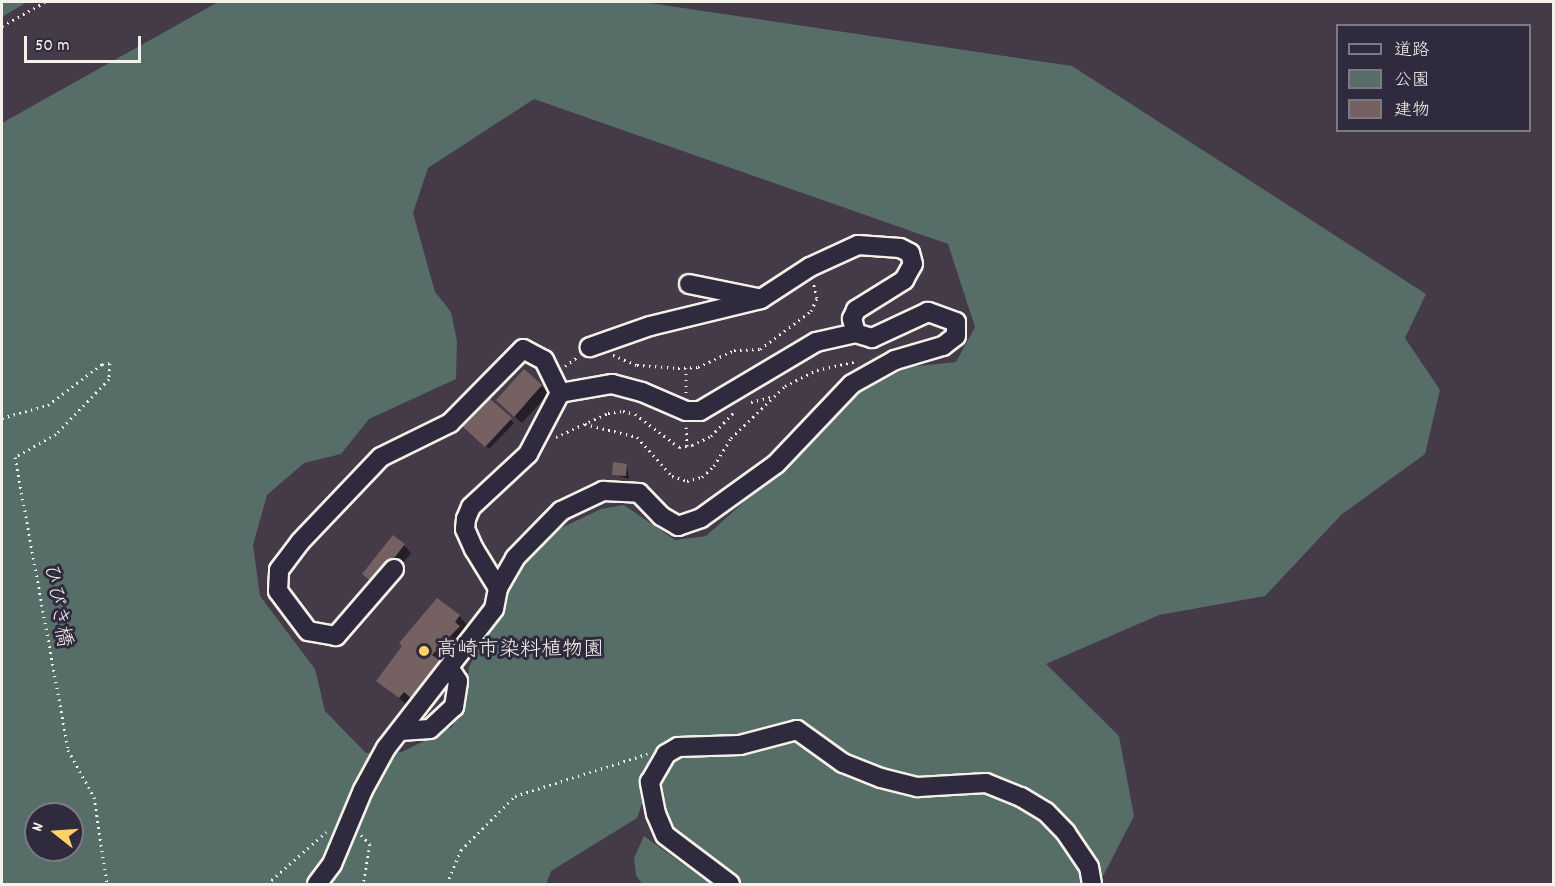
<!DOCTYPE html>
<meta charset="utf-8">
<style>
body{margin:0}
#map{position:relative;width:1555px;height:886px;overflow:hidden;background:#443a48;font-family:Dekko,"Klee One",sans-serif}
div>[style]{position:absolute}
.green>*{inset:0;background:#576d68}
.shadow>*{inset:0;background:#0007}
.building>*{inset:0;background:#756162}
.path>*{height:3px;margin-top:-1.5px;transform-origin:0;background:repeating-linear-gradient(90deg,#f4f1e8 0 1.5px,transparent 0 6px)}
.roads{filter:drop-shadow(2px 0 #f4f1e8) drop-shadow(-2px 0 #f4f1e8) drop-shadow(0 2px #f4f1e8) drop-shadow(0 -2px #f4f1e8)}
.minor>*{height:18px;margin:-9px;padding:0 9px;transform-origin:9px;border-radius:9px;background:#2f2a3d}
.dots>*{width:16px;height:16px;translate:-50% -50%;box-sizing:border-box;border:3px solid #2f2a3d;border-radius:50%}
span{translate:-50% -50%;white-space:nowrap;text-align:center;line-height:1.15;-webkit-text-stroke:6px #2f2a3d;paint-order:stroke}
.street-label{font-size:21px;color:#f4f1e8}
.poi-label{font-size:21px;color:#f4f1e8}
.left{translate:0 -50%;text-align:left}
.frame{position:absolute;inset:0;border:3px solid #f4f1e8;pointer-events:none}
.legend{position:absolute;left:1336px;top:24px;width:195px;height:108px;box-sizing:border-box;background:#2f2a3d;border:2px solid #7e7a81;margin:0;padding:8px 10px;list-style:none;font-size:18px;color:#f4f1e8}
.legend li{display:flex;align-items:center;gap:12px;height:30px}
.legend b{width:30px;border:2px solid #7e7a81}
.north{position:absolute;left:24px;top:802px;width:60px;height:60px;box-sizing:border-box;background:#2f2a3d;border:2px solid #7e7a81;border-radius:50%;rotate:287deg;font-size:16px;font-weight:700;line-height:24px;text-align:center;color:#f4f1e8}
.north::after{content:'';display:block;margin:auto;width:21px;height:27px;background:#ffd166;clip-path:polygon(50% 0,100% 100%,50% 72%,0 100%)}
.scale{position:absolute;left:24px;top:36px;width:117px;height:27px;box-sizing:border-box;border:3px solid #f4f1e8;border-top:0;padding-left:8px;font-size:18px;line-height:21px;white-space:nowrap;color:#f4f1e8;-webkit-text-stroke:4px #2f2a3d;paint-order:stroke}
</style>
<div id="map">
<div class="green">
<div style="clip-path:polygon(2px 2px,27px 2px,2px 17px)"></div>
<div style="clip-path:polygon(evenodd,218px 2px,643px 2px,1072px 66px,1426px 294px,1405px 338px,1440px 390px,1425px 454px,1341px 515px,1265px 596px,1159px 615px,1046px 664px,1119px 736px,1134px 816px,1099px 884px,730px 884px,665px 835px,649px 784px,637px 818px,551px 871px,546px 884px,2px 884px,2px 123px,218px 2px,534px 99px,948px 244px,975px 327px,956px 362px,908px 367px,855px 395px,804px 448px,706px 536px,675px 540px,624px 505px,601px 509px,561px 528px,519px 570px,469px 667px,466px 698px,452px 727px,402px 752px,366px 753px,325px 711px,315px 669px,260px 596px,253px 545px,267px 495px,304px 463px,341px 454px,369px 419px,456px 379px,457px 341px,451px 312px,435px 292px,413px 213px,428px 168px,534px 99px,218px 2px,36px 814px,72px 814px,72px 850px,36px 850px,36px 814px)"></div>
<div style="clip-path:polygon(644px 836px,676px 859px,711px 884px,642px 884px,636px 875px,634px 858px)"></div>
</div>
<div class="shadow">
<div style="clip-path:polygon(524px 371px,549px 393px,522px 423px,505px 408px)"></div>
<div style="clip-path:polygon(489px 399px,514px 423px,489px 449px,464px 426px)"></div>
<div style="clip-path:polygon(627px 465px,629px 479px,613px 474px)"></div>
<div style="clip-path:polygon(404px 545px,411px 553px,382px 590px,372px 582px)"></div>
<div style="clip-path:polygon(459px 616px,474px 632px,454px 676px,427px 712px,420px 706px,415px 712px,378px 680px)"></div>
</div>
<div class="building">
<div style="clip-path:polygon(524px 369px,542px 385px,514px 417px,496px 400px)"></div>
<div style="clip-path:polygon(488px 397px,512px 418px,485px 447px,462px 426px)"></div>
<div style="clip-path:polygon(613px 462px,627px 464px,626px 476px,612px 475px)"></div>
<div style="clip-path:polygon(393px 535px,405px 544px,374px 584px,362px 574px)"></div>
<div style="clip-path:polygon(437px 598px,460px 615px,455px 622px,460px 626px,432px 655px,440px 660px,411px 698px,404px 692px,399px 698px,376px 681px,402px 646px,399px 643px)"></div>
</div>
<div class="path">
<div style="left:2px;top:26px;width:49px;rotate:-29.2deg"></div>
<div style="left:613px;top:355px;width:26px;rotate:23deg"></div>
<div style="left:637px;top:365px;width:41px;rotate:4.2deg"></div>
<div style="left:678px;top:368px;width:20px;rotate:-3deg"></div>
<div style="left:698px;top:367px;width:40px;rotate:-25deg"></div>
<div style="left:734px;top:350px;width:26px;rotate:-2deg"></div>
<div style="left:760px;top:349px;width:64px;rotate:-36.7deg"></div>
<div style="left:811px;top:311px;width:14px;rotate:-65deg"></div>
<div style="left:817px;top:298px;width:16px;rotate:-104deg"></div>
<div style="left:565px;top:366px;width:17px;rotate:-36deg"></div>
<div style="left:686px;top:393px;width:25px;rotate:-90deg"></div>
<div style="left:751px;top:402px;width:21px;rotate:-14deg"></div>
<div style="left:2px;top:418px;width:48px;rotate:-15.8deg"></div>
<div style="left:48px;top:405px;width:68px;rotate:-37.2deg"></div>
<div style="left:102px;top:364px;width:8px;rotate:-7deg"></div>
<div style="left:110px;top:363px;width:16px;rotate:94deg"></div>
<div style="left:109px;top:379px;width:76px;rotate:133.9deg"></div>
<div style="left:56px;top:434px;width:47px;rotate:150.7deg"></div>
<div style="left:15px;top:457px;width:298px;rotate:79.7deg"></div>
<div style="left:68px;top:750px;width:54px;rotate:61deg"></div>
<div style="left:94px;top:797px;width:88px;rotate:81.5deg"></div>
<div style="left:585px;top:424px;width:54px;rotate:14deg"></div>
<div style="left:637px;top:437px;width:52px;rotate:48.1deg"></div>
<div style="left:672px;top:476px;width:16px;rotate:18deg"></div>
<div style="left:687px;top:481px;width:16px;rotate:-15deg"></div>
<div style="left:702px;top:477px;width:16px;rotate:-43deg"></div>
<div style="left:714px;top:466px;width:33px;rotate:-59deg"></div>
<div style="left:731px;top:438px;width:75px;rotate:-43.9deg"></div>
<div style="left:785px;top:386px;width:36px;rotate:-27deg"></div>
<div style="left:817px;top:370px;width:42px;rotate:-12.4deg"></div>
<div style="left:686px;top:427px;width:19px;rotate:87deg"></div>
<div style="left:556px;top:437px;width:57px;rotate:-24.8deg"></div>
<div style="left:608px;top:413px;width:15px;rotate:-8deg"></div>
<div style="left:623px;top:411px;width:12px;rotate:14deg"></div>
<div style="left:635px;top:414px;width:55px;rotate:36.9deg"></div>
<div style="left:679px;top:447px;width:13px;rotate:-9deg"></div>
<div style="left:692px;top:445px;width:21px;rotate:-25deg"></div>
<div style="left:711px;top:436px;width:35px;rotate:-46deg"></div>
<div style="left:361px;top:835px;width:13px;rotate:45deg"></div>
<div style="left:370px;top:844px;width:41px;rotate:99.9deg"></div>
<div style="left:267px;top:884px;width:79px;rotate:-41.4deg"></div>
<div style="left:447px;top:884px;width:37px;rotate:-68deg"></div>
<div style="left:461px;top:850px;width:76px;rotate:-45deg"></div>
<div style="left:515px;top:796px;width:139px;rotate:-17.7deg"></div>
</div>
<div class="roads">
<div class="minor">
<div style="left:689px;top:284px;width:70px;rotate:11.5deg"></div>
<div style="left:560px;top:393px;width:53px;rotate:-9.8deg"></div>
<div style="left:612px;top:384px;width:31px;rotate:15deg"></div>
<div style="left:642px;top:392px;width:48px;rotate:23.4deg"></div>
<div style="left:686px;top:411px;width:14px"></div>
<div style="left:700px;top:411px;width:135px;rotate:-30.7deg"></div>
<div style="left:816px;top:342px;width:41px;rotate:-12.7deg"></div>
<div style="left:394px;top:569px;width:89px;rotate:130.9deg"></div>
<div style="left:336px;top:636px;width:28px;rotate:-170deg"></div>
<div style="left:308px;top:631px;width:50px;rotate:-126.9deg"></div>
<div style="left:278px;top:591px;width:21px;rotate:-87deg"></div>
<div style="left:279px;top:570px;width:35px;rotate:-53deg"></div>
<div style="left:300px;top:542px;width:117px;rotate:-46.4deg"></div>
<div style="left:381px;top:457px;width:77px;rotate:-26.2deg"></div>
<div style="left:450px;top:423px;width:104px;rotate:-45.4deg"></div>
<div style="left:523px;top:349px;width:24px;rotate:28deg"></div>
<div style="left:544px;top:360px;width:37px;rotate:64deg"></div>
<div style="left:560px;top:393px;width:69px;rotate:117.7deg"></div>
<div style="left:528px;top:454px;width:78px;rotate:137.1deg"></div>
<div style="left:471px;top:507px;width:13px;rotate:113deg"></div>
<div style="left:466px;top:519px;width:10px;rotate:96deg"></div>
<div style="left:465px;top:529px;width:22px;rotate:66deg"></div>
<div style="left:474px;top:549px;width:46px;rotate:58.4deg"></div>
<div style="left:400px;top:731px;width:30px;rotate:-4deg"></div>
<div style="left:430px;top:729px;width:33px;rotate:-43deg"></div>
<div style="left:454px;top:707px;width:26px;rotate:-81deg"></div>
<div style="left:458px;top:681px;width:14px;rotate:-124deg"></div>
<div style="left:317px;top:884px;width:25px;rotate:-53deg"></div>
<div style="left:332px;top:864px;width:80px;rotate:-67.3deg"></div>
<div style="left:363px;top:790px;width:48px;rotate:-61.3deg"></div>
<div style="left:386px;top:748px;width:176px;rotate:-52.2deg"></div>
<div style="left:494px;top:609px;width:21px;rotate:-79deg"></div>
<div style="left:498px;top:588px;width:34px;rotate:-60deg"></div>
<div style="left:515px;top:558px;width:66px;rotate:-45.6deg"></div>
<div style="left:561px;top:511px;width:47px;rotate:-25.5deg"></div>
<div style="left:603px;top:491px;width:36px;rotate:3deg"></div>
<div style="left:639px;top:493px;width:32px;rotate:46deg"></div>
<div style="left:661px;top:516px;width:20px;rotate:30deg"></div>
<div style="left:678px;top:526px;width:24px;rotate:-19deg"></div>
<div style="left:701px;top:518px;width:92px;rotate:-35.8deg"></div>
<div style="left:776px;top:464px;width:110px;rotate:-46.5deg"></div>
<div style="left:852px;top:384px;width:49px;rotate:-29.2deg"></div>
<div style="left:895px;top:360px;width:50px;rotate:-16.3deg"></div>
<div style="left:943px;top:346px;width:16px;rotate:-38deg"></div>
<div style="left:956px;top:336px;width:14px;rotate:-90deg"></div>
<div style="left:956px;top:322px;width:30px;rotate:-160deg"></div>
<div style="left:928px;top:312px;width:62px;rotate:155.1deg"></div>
<div style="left:872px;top:338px;width:17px;rotate:-163deg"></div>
<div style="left:856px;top:333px;width:15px;rotate:-106deg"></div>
<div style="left:852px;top:319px;width:10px;rotate:-66deg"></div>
<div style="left:856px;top:310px;width:57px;rotate:-32deg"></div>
<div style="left:904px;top:280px;width:18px;rotate:-61deg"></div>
<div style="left:913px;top:264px;width:11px;rotate:-105deg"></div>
<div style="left:910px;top:253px;width:11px;rotate:-153deg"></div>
<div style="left:900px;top:248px;width:42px;rotate:-175.9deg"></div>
<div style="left:858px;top:245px;width:53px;rotate:155.4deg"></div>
<div style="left:810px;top:267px;width:59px;rotate:146.9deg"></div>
<div style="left:761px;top:299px;width:114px;rotate:166.3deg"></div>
<div style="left:650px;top:326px;width:64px;rotate:160.7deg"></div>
<div style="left:730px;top:884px;width:81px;rotate:-143deg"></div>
<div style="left:665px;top:835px;width:23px;rotate:-113deg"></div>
<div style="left:656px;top:814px;width:33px;rotate:-101deg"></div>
<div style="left:650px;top:782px;width:32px;rotate:-60deg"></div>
<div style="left:666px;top:754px;width:14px;rotate:-30deg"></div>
<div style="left:678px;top:747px;width:62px;rotate:-1.8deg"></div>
<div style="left:740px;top:745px;width:59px;rotate:-14.7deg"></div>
<div style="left:797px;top:730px;width:57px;rotate:35.7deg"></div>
<div style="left:843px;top:763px;width:41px;rotate:21.5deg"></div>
<div style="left:881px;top:778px;width:38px;rotate:14deg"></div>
<div style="left:918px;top:787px;width:68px;rotate:-3.4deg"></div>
<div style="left:986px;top:783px;width:38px;rotate:22deg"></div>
<div style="left:1021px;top:797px;width:29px;rotate:31deg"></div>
<div style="left:1046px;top:812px;width:29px;rotate:46deg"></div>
<div style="left:1066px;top:833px;width:41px;rotate:55.9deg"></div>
<div style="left:1089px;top:867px;width:17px;rotate:80deg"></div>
</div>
</div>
<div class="dots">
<div style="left:424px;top:651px;background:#ffd166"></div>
</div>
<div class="street-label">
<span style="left:56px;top:606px;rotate:80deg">ひびき橋</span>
</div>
<div class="poi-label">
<span class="left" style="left:436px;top:651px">高崎市染料植物園</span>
</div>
<div class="frame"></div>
<ul class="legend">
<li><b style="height:8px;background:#2f2a3d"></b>道路</li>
<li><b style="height:16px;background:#576d68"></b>公園</li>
<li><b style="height:16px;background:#756162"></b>建物</li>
</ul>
<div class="north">N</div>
<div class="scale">50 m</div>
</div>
